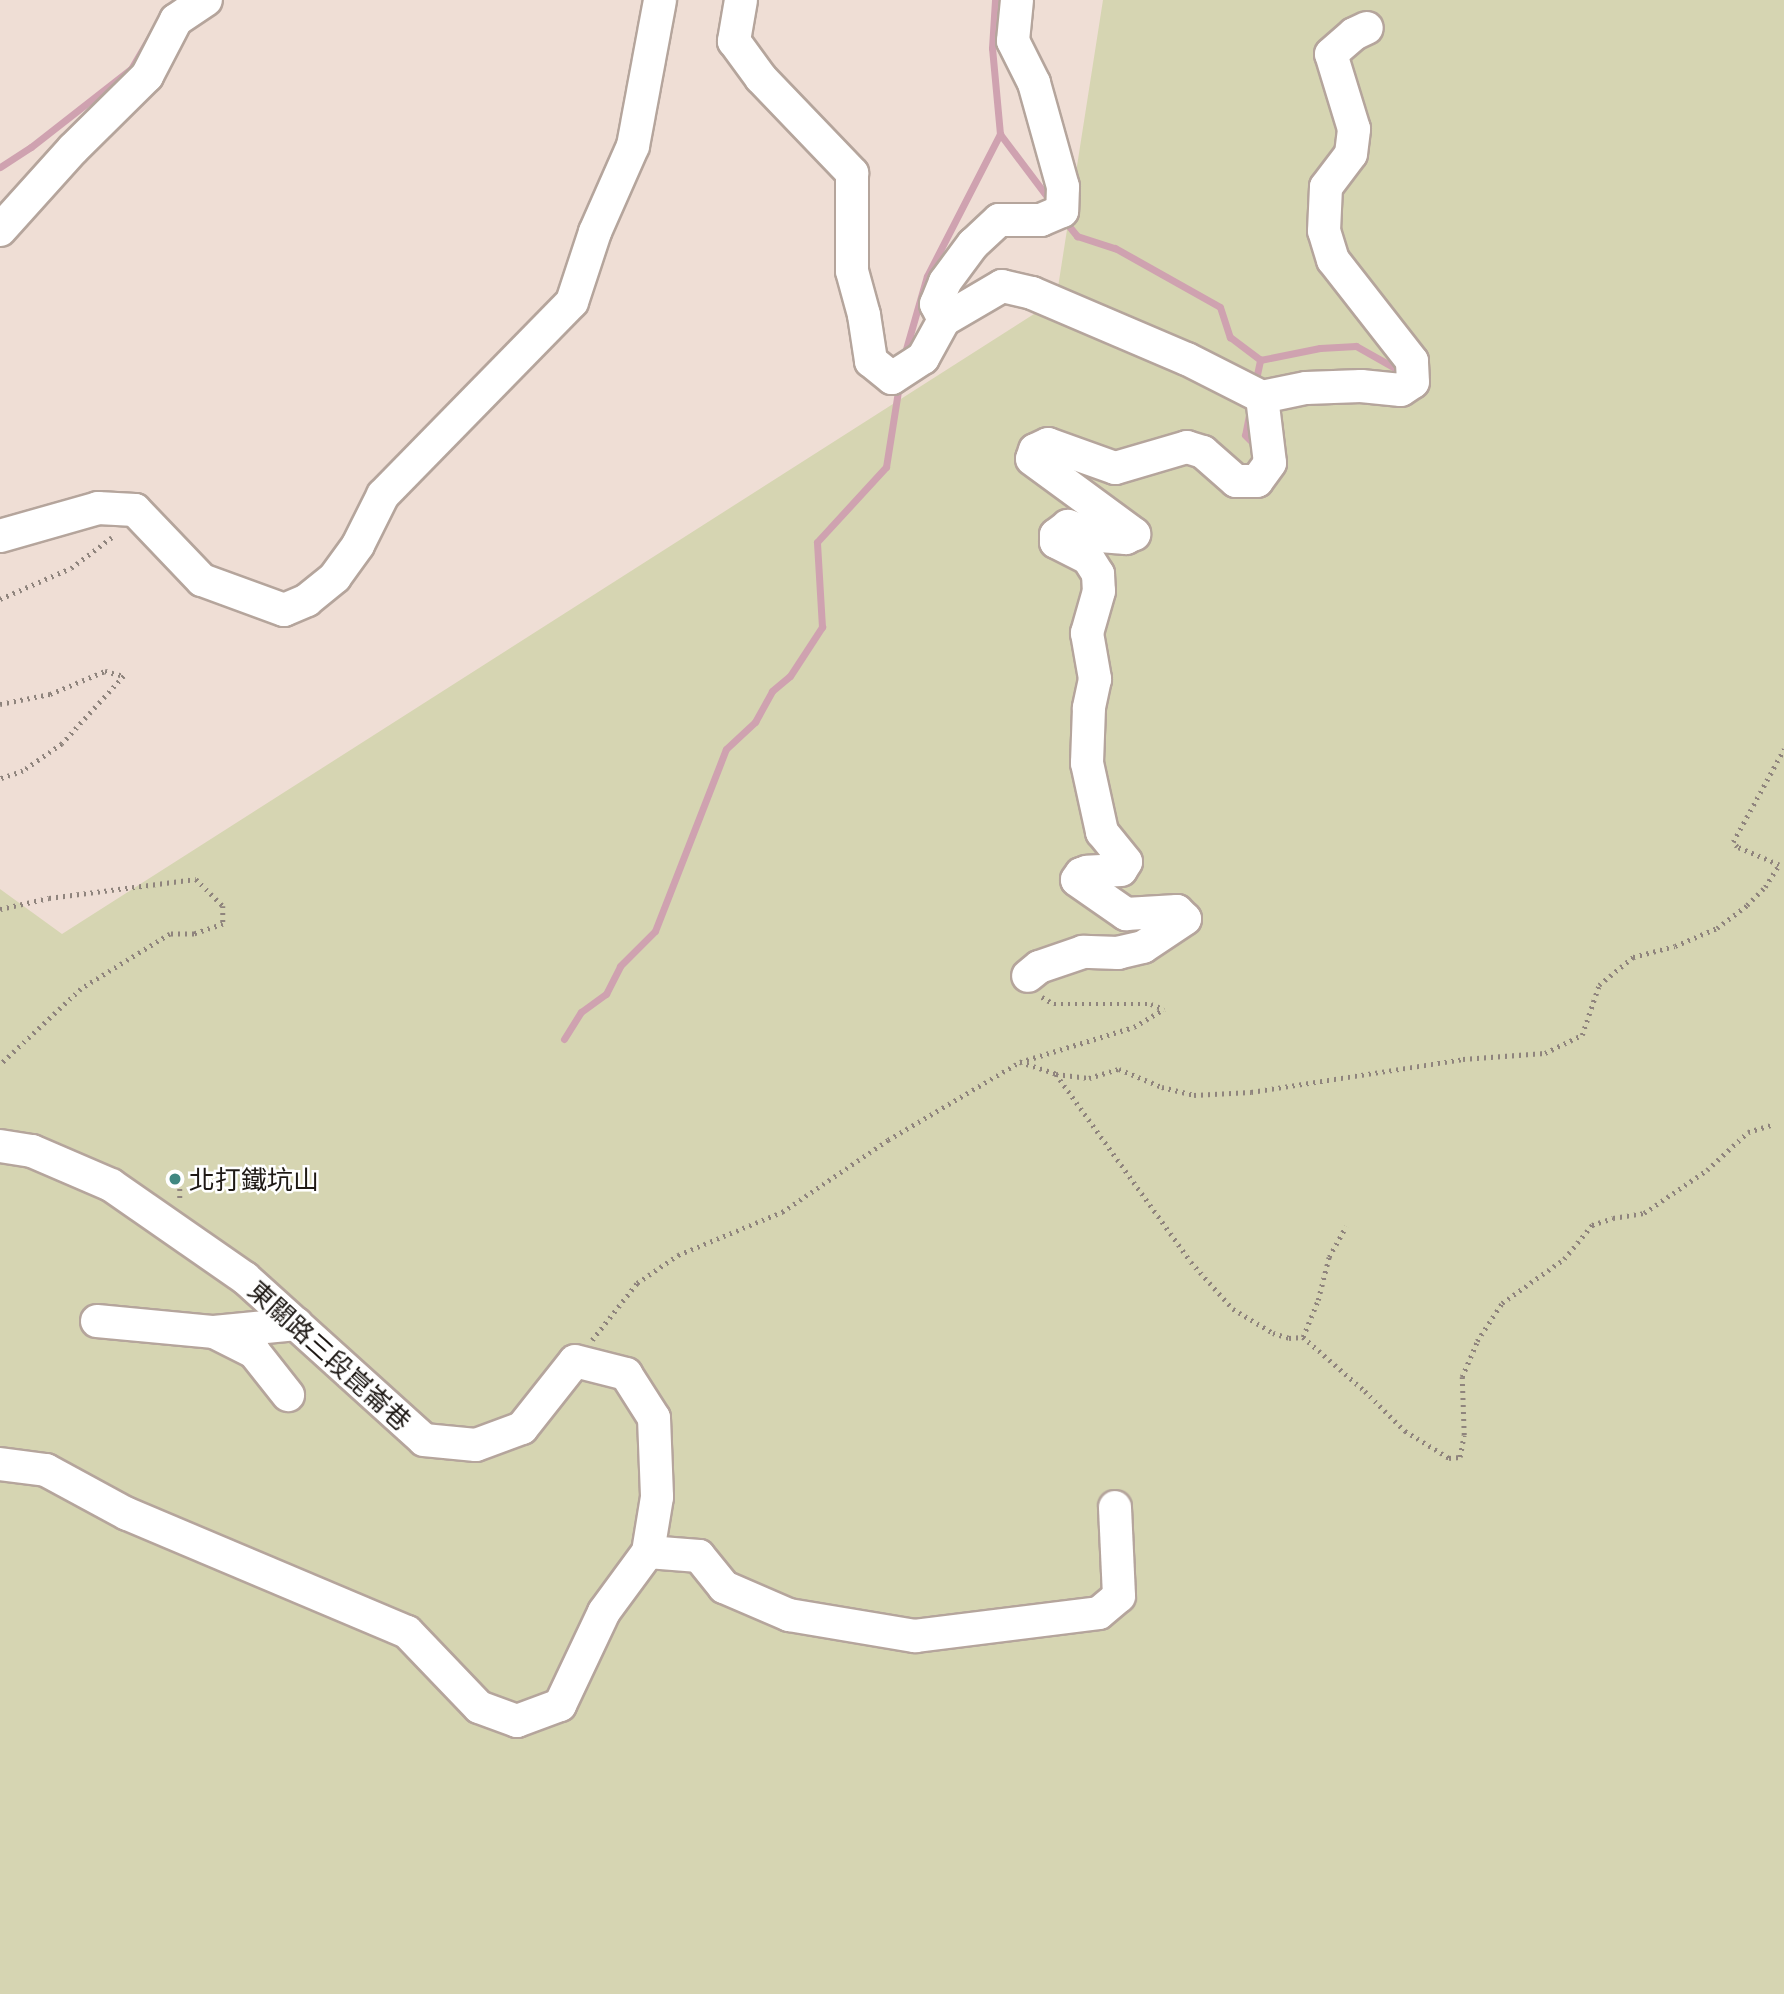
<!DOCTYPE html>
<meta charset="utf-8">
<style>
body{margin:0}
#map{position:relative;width:1784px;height:1994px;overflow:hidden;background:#efded5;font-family:Commissioner,"Noto Sans TC",sans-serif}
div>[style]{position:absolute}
.green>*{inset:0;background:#d6d5b2}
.stream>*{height:7px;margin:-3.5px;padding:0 3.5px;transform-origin:3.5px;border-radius:3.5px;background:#cfa2b0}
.path>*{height:4.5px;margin-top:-2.25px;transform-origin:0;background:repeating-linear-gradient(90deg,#8f847d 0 2px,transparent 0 7px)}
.roads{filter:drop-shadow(2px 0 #b5a59c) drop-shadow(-2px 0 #b5a59c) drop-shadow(0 2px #b5a59c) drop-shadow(0 -2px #b5a59c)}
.minor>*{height:32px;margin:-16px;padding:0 16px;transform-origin:16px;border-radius:16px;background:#fff}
.dots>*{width:19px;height:19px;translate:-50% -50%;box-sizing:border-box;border:4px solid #fff;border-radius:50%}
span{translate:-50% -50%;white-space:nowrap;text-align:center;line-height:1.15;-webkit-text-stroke:5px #fff;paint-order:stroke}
.poi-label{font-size:26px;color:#1e1915}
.left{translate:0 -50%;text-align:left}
.street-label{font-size:26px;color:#1e1915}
</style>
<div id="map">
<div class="green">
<div style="clip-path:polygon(1103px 0,1784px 0,1784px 1994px,0 1994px,0 889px,62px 934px,1056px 300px)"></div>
</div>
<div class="stream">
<div style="left:163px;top:13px;width:19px;rotate:-43deg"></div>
<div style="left:1000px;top:134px;width:85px;rotate:53.1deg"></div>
<div style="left:0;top:167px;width:37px;rotate:-33deg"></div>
<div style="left:31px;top:147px;width:127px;rotate:-38deg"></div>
<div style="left:131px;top:69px;width:42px;rotate:-59.7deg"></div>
<div style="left:1064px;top:220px;width:21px;rotate:51deg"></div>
<div style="left:1077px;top:236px;width:40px;rotate:18deg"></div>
<div style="left:1115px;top:248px;width:120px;rotate:29.3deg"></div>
<div style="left:1220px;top:307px;width:32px;rotate:72deg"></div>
<div style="left:1230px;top:337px;width:38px;rotate:37deg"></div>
<div style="left:1260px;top:360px;width:61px;rotate:-11.3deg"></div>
<div style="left:1320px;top:348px;width:36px;rotate:-3deg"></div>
<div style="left:1356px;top:346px;width:45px;rotate:29.4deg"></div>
<div style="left:904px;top:356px;width:83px;rotate:-74deg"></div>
<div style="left:927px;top:276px;width:160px;rotate:-62.8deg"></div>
<div style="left:1000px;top:134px;width:86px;rotate:-95.3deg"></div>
<div style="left:992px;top:48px;width:48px;rotate:-86.4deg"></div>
<div style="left:1255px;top:384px;width:25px;rotate:-78deg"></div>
<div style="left:1250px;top:410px;width:25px;rotate:101deg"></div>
<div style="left:1245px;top:435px;width:18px;rotate:45deg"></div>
<div style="left:564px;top:1039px;width:32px;rotate:-58deg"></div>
<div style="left:581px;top:1012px;width:31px;rotate:-36deg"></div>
<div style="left:606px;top:994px;width:31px;rotate:-63deg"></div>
<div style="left:620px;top:966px;width:49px;rotate:-45deg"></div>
<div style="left:655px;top:931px;width:195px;rotate:-68.7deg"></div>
<div style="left:726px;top:749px;width:40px;rotate:-43deg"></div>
<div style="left:755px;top:722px;width:35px;rotate:-61deg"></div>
<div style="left:772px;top:691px;width:23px;rotate:-40deg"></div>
<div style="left:790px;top:676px;width:59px;rotate:-56.9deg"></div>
<div style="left:822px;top:627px;width:85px;rotate:-93.4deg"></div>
<div style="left:817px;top:542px;width:102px;rotate:-47.4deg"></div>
<div style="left:886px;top:467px;width:83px;rotate:-81deg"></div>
</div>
<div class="path">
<div style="left:0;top:599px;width:77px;rotate:-23.6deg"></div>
<div style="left:71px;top:568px;width:51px;rotate:-37.1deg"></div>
<div style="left:0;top:704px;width:51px;rotate:-11.3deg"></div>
<div style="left:50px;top:694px;width:60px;rotate:-22.7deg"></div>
<div style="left:105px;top:671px;width:20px;rotate:15deg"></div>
<div style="left:124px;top:676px;width:92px;rotate:132.4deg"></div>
<div style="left:62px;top:744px;width:47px;rotate:145.3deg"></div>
<div style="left:23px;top:771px;width:24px;rotate:161deg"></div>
<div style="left:0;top:909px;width:50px;rotate:-12.7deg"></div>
<div style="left:49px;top:898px;width:148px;rotate:-7.4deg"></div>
<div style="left:196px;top:879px;width:38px;rotate:45deg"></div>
<div style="left:223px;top:906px;width:18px;rotate:90deg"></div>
<div style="left:223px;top:924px;width:31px;rotate:161deg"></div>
<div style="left:194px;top:934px;width:24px;rotate:180deg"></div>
<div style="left:170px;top:934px;width:105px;rotate:148.3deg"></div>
<div style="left:81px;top:989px;width:111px;rotate:136.8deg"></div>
<div style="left:1042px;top:997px;width:14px;rotate:30deg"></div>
<div style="left:1054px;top:1004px;width:97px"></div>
<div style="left:1151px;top:1004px;width:14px;rotate:21deg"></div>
<div style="left:1020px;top:1062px;width:38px;rotate:18deg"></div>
<div style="left:1056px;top:1074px;width:231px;rotate:54.3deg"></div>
<div style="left:1191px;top:1262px;width:63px;rotate:48.2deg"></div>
<div style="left:1233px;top:1309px;width:47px;rotate:31deg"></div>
<div style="left:1273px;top:1333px;width:17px;rotate:17deg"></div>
<div style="left:1289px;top:1338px;width:14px;rotate:-4deg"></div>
<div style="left:1303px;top:1337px;width:82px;rotate:41.1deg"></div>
<div style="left:1365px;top:1391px;width:57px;rotate:45deg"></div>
<div style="left:1405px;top:1431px;width:52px;rotate:31.5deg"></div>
<div style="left:1449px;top:1458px;width:11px;rotate:-5deg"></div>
<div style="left:1460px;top:1457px;width:22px;rotate:-80deg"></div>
<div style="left:1464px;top:1435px;width:58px;rotate:-92deg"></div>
<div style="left:1462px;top:1377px;width:39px;rotate:-67deg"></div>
<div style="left:1477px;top:1341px;width:45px;rotate:-56.7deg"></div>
<div style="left:1502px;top:1303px;width:76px;rotate:-35.4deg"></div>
<div style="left:1564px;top:1259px;width:44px;rotate:-50.5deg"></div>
<div style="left:1592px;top:1225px;width:22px;rotate:-18deg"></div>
<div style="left:1613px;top:1218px;width:31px;rotate:-9deg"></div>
<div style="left:1644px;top:1213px;width:76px;rotate:-34.3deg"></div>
<div style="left:1707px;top:1170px;width:56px;rotate:-42.8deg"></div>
<div style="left:1748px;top:1132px;width:27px;rotate:-17deg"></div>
<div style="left:1056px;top:1074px;width:33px;rotate:7deg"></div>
<div style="left:1089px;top:1078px;width:31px;rotate:-17deg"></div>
<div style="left:1119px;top:1069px;width:47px;rotate:22.7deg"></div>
<div style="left:1162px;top:1087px;width:33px;rotate:14deg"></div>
<div style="left:1194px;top:1095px;width:57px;rotate:-3deg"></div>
<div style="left:1251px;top:1092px;width:215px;rotate:-8.8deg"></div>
<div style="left:1463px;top:1059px;width:82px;rotate:-4.2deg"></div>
<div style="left:1545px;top:1053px;width:41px;rotate:-25.9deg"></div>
<div style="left:1582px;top:1035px;width:53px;rotate:-71.2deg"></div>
<div style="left:1599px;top:985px;width:44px;rotate:-39.5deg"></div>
<div style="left:1633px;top:957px;width:43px;rotate:-14.7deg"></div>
<div style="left:1675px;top:946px;width:46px;rotate:-23.2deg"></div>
<div style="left:1717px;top:928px;width:38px;rotate:-37deg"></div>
<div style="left:1747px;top:905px;width:25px;rotate:-45deg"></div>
<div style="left:1765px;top:887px;width:26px;rotate:-58deg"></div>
<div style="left:1779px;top:865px;width:46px;rotate:-156.8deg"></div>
<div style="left:1737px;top:847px;width:6px;rotate:-129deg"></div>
<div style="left:1733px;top:842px;width:106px;rotate:-61.3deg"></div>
<div style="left:180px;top:1182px;width:17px;rotate:90deg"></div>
<div style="left:1303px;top:1337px;width:40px;rotate:-68deg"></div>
<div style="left:1318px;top:1300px;width:44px;rotate:-75.7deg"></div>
<div style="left:1329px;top:1257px;width:35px;rotate:-61deg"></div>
<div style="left:592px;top:1340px;width:73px;rotate:-51.7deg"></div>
<div style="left:637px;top:1283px;width:50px;rotate:-34.3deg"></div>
<div style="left:678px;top:1255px;width:113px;rotate:-22.5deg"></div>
<div style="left:782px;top:1212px;width:128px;rotate:-34.2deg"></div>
<div style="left:888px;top:1140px;width:153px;rotate:-30.6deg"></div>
<div style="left:1020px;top:1062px;width:119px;rotate:-17.1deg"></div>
<div style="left:1134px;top:1027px;width:35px;rotate:-31deg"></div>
</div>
<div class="roads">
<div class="minor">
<div style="left:741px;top:0;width:42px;rotate:99.7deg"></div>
<div style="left:734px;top:41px;width:46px;rotate:53.9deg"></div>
<div style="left:761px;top:78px;width:132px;rotate:46.2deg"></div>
<div style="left:852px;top:173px;width:98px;rotate:90deg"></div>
<div style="left:852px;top:271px;width:46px;rotate:74.7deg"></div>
<div style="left:864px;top:315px;width:47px;rotate:81.3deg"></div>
<div style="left:871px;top:361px;width:27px;rotate:39deg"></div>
<div style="left:892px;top:378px;width:37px;rotate:-33deg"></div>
<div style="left:923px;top:358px;width:43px;rotate:-61.1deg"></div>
<div style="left:1017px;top:0;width:41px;rotate:95.6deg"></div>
<div style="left:1013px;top:41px;width:47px;rotate:63.4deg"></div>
<div style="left:1034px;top:83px;width:108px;rotate:74.4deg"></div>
<div style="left:1063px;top:187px;width:24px;rotate:92deg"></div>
<div style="left:1062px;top:211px;width:23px;rotate:157deg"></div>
<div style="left:1041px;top:220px;width:42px;rotate:180deg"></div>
<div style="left:999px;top:220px;width:35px;rotate:137deg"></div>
<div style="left:973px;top:244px;width:47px;rotate:126.4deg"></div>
<div style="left:945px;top:282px;width:24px;rotate:112deg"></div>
<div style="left:936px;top:304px;width:18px;rotate:63deg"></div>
<div style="left:944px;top:320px;width:67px;rotate:-30.4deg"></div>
<div style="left:1002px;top:286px;width:31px;rotate:13deg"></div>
<div style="left:1032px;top:293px;width:168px;rotate:23.1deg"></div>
<div style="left:1187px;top:359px;width:84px;rotate:26.9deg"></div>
<div style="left:1262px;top:397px;width:66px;rotate:83.1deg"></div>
<div style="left:1270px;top:463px;width:22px;rotate:126deg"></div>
<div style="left:1257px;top:481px;width:21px;rotate:180deg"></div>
<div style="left:1236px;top:481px;width:44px;rotate:-138.7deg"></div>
<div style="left:1203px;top:452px;width:17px;rotate:-163deg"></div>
<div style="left:1187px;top:447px;width:75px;rotate:163.7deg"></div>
<div style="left:1115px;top:468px;width:71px;rotate:-160.3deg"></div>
<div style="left:1048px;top:444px;width:14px;rotate:155deg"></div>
<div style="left:1035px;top:450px;width:9px;rotate:108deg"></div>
<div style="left:1032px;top:459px;width:127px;rotate:36.3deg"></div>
<div style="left:1134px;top:534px;width:9px;rotate:153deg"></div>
<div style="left:1126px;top:538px;width:30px;rotate:-176deg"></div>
<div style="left:1096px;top:536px;width:30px;rotate:-160deg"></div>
<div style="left:1068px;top:526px;width:15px;rotate:143deg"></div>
<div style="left:1056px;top:535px;width:7px;rotate:90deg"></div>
<div style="left:1056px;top:542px;width:36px;rotate:27deg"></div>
<div style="left:1088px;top:558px;width:19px;rotate:58deg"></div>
<div style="left:1098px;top:574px;width:17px;rotate:87deg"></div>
<div style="left:1099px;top:591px;width:44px;rotate:105.9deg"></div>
<div style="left:1087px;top:633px;width:47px;rotate:80.1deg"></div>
<div style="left:1095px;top:679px;width:30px;rotate:102deg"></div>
<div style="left:1089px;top:708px;width:55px;rotate:92.1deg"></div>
<div style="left:1087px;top:763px;width:71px;rotate:77.7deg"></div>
<div style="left:1102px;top:832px;width:38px;rotate:51deg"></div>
<div style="left:1126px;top:862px;width:9px;rotate:122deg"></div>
<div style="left:1121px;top:870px;width:34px;rotate:177deg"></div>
<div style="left:1087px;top:872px;width:6px;rotate:162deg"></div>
<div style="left:1081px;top:874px;width:7px;rotate:124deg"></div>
<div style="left:1077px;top:880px;width:60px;rotate:34.8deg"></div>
<div style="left:1126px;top:914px;width:51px;rotate:-3.4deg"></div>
<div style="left:1177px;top:911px;width:11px;rotate:45deg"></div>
<div style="left:1185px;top:919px;width:50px;rotate:146.3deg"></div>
<div style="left:1143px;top:947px;width:26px;rotate:167deg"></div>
<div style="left:1118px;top:953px;width:35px;rotate:-178deg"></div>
<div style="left:1083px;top:952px;width:46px;rotate:161.2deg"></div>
<div style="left:1039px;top:967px;width:14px;rotate:141deg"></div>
<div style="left:0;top:230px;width:109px;rotate:-48deg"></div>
<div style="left:73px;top:149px;width:104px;rotate:-44.6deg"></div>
<div style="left:147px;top:76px;width:63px;rotate:-62.6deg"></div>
<div style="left:176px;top:20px;width:36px;rotate:-34deg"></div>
<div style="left:1262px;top:397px;width:45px;rotate:-11.6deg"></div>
<div style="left:1306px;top:388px;width:55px;rotate:-2.1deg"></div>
<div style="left:1361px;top:386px;width:40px;rotate:5.7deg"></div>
<div style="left:1401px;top:390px;width:14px;rotate:-34deg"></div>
<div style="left:1413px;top:382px;width:21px;rotate:-93deg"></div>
<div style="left:1412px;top:361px;width:128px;rotate:-128deg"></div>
<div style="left:1333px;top:260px;width:30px;rotate:-107deg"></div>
<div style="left:1324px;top:231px;width:44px;rotate:-87.4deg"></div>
<div style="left:1326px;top:187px;width:41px;rotate:-52.9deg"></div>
<div style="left:1351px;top:154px;width:25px;rotate:-83deg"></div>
<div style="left:1354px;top:129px;width:78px;rotate:-107deg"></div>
<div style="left:1331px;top:54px;width:30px;rotate:-41deg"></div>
<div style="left:1354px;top:34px;width:14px;rotate:-25deg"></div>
<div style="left:0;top:536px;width:102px;rotate:-15.9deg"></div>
<div style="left:98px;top:508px;width:37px;rotate:3deg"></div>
<div style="left:135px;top:510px;width:97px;rotate:46.3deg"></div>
<div style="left:202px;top:580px;width:87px;rotate:20.1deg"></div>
<div style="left:284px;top:610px;width:25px;rotate:-23deg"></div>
<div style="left:307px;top:600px;width:36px;rotate:-39deg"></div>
<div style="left:335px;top:577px;width:39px;rotate:-54deg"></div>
<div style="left:358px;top:545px;width:56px;rotate:-63.4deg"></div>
<div style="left:383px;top:495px;width:270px;rotate:-45.6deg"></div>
<div style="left:572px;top:302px;width:74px;rotate:-71.8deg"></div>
<div style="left:595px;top:232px;width:94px;rotate:-66.2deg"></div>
<div style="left:633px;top:146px;width:148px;rotate:-79.5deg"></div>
<div style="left:0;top:1146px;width:32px;rotate:9deg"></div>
<div style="left:32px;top:1151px;width:86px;rotate:23.3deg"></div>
<div style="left:111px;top:1185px;width:163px;rotate:34.8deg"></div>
<div style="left:245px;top:1278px;width:241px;rotate:42.1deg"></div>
<div style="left:424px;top:1440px;width:52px;rotate:5.5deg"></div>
<div style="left:476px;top:1445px;width:49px;rotate:-20.3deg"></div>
<div style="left:522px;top:1428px;width:85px;rotate:-51.7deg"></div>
<div style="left:575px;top:1361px;width:53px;rotate:14.3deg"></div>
<div style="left:626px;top:1374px;width:52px;rotate:57.5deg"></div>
<div style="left:654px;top:1418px;width:79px;rotate:87.8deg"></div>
<div style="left:657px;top:1497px;width:56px;rotate:99.3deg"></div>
<div style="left:648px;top:1552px;width:74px;rotate:126.3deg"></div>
<div style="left:604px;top:1612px;width:103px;rotate:115.3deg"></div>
<div style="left:560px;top:1705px;width:46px;rotate:159.6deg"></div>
<div style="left:517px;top:1721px;width:40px;rotate:-159.8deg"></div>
<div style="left:479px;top:1707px;width:104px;rotate:-133.8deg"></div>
<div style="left:407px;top:1632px;width:304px;rotate:-157.1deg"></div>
<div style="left:127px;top:1514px;width:92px;rotate:-151.5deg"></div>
<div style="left:46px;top:1470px;width:46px;rotate:-172.6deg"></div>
<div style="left:97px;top:1321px;width:118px;rotate:5.4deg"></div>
<div style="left:214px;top:1332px;width:83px;rotate:-5.5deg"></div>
<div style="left:214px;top:1332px;width:45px;rotate:26.6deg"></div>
<div style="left:254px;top:1352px;width:55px;rotate:51.7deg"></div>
<div style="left:648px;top:1552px;width:51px;rotate:4.5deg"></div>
<div style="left:699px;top:1556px;width:40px;rotate:51deg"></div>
<div style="left:724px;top:1587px;width:71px;rotate:23.3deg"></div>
<div style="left:789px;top:1615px;width:128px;rotate:9.5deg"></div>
<div style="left:915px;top:1636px;width:185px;rotate:-7.1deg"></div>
<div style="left:1099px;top:1613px;width:26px;rotate:-40deg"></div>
<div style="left:1119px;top:1596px;width:89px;rotate:-92.6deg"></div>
</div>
</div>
<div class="dots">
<div style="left:175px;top:1179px;background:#418881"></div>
</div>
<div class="poi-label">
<span class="left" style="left:189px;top:1179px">北打鐵坑山</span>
</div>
<div class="street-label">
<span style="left:330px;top:1355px;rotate:42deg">東關路三段崑崙巷</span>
</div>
</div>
